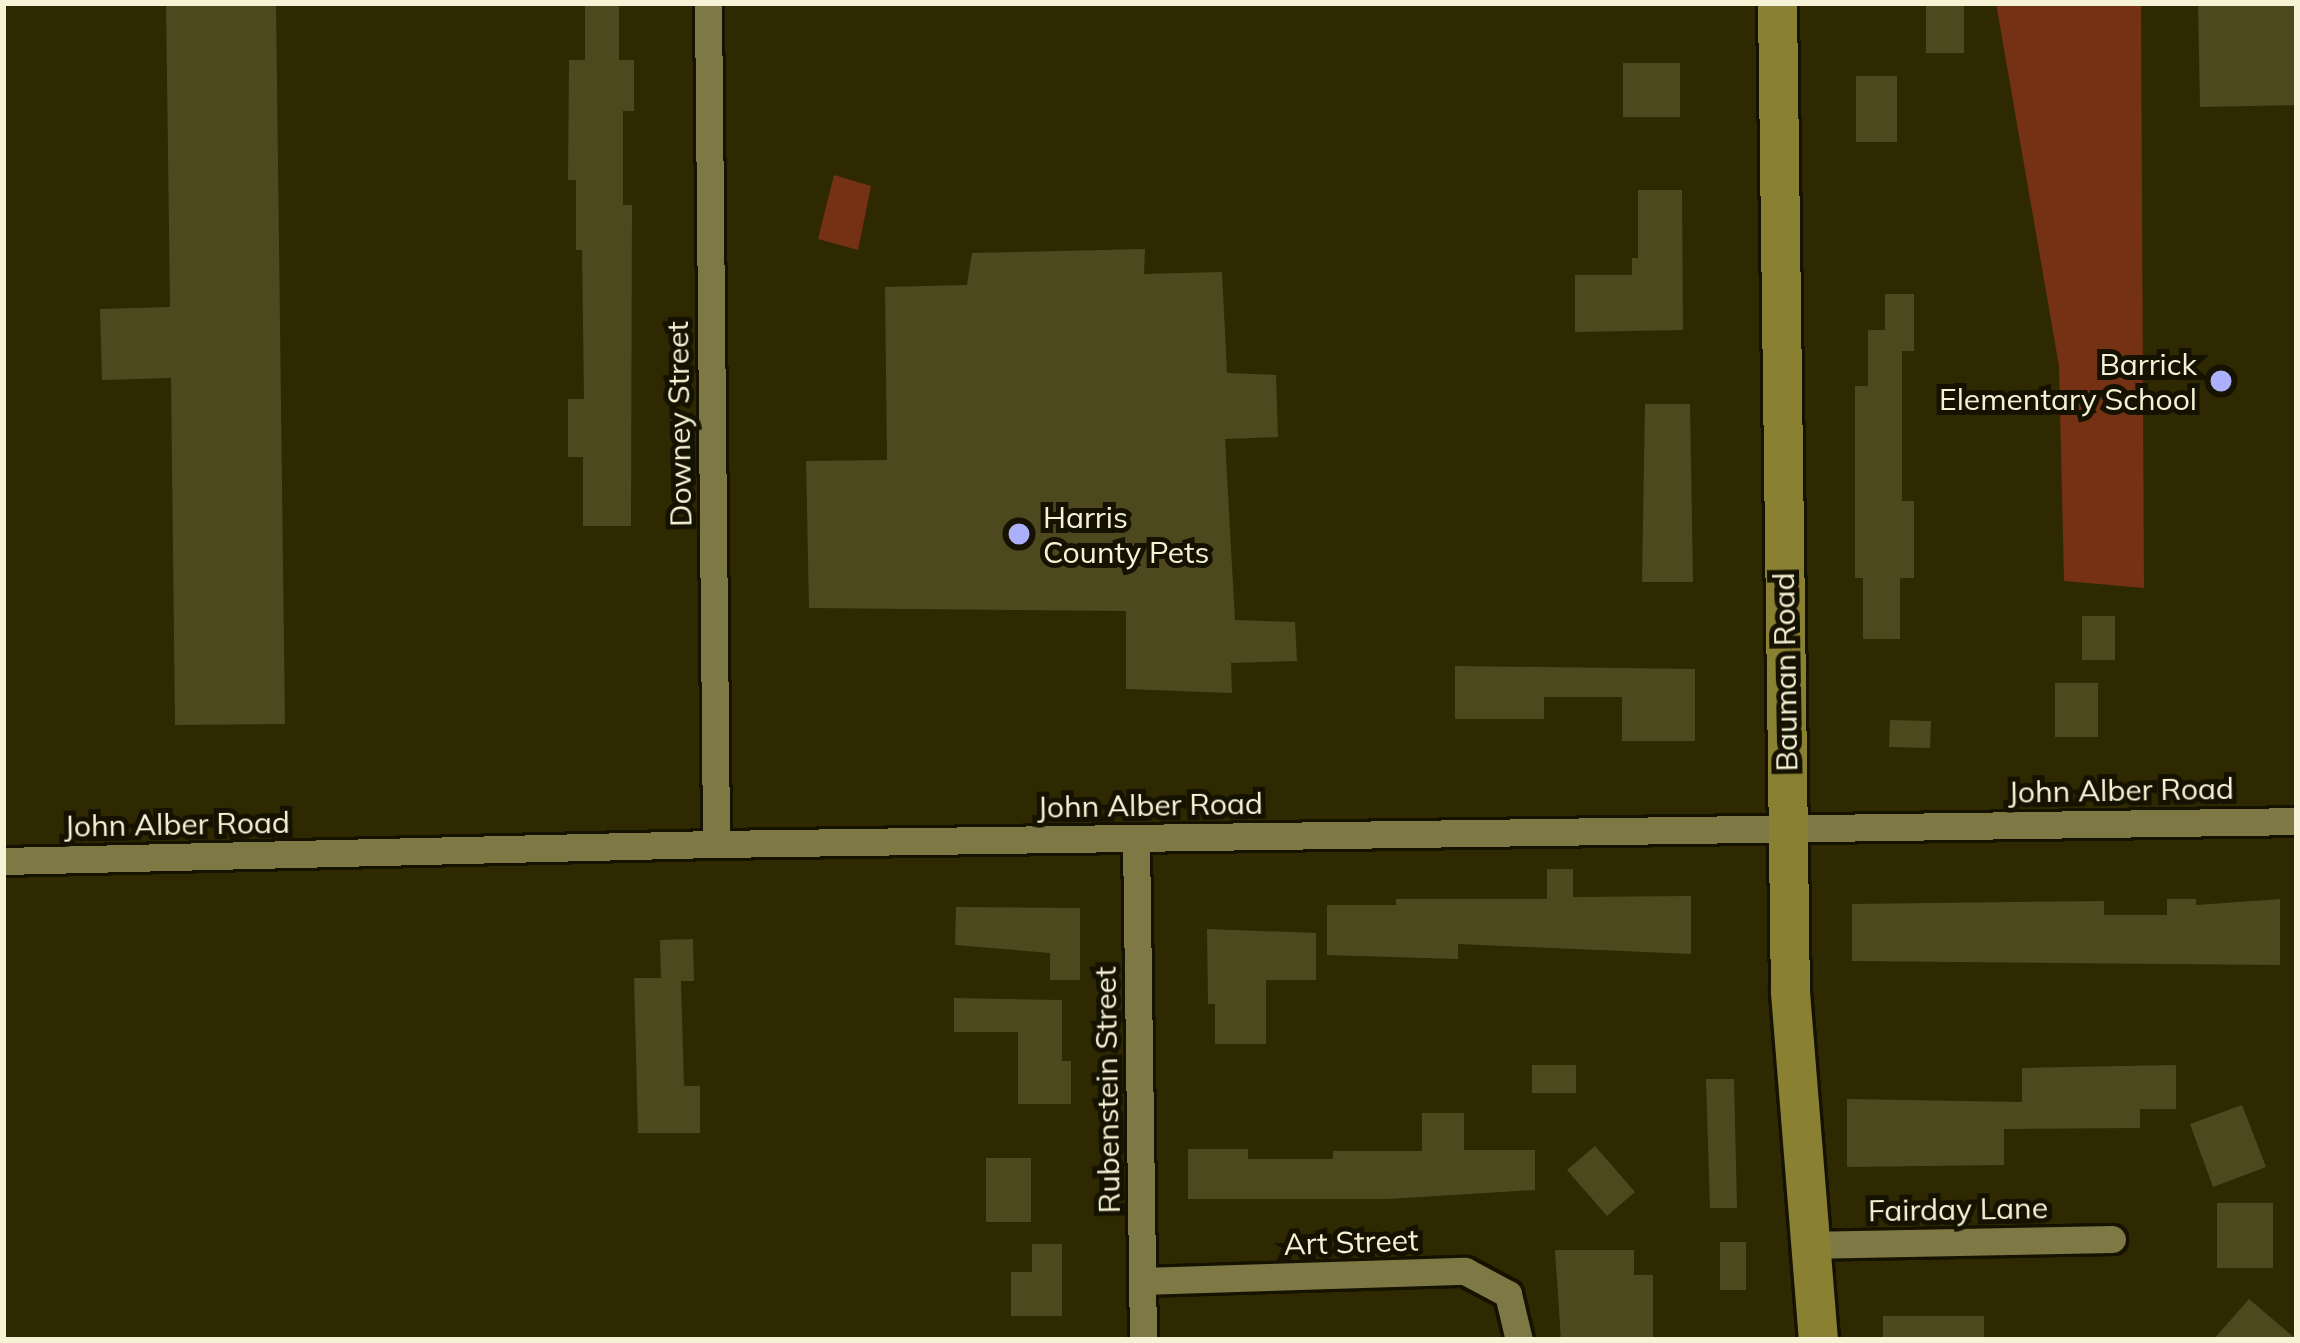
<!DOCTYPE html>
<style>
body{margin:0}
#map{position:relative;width:2300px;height:1343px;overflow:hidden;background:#2e2901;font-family:Mulish,sans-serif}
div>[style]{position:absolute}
.green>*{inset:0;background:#753114}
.building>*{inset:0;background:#4e481f}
.roads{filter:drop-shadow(3px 0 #151200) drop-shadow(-3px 0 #151200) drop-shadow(0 3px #151200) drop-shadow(0 -3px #151200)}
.street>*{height:27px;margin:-13.5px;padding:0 13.5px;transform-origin:13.5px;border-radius:13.5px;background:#7e7844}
.secondary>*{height:39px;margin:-19.5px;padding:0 19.5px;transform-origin:19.5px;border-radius:19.5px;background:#898032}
.dots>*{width:33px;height:33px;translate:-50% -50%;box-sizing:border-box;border:6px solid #151201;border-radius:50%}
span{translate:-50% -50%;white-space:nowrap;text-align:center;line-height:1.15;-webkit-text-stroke:10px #151201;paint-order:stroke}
.poi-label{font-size:30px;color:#f5f2d6}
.right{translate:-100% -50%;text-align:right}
.left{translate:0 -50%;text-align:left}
.street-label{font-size:30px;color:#f5f2d6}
.frame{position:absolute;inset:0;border:6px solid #f5f2d6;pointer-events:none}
</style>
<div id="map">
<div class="green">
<div style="clip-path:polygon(1996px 3px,2141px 3px,2144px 588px,2064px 581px,2059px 366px)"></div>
<div style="clip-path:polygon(834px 175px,871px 186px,858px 250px,818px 239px)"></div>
</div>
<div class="building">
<div style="clip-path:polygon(166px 3px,276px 3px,285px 724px,175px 725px,171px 378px,102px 380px,100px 309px,170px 307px)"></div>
<div style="clip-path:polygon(585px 3px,619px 3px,619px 60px,634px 60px,634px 111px,623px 111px,623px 205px,632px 205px,631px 526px,583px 526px,583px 457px,568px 457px,568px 399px,584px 399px,582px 250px,576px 250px,576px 180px,568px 180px,569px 60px,585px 60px)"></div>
<div style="clip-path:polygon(2198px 3px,2297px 3px,2297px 105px,2200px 107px)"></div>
<div style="clip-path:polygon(1926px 6px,1964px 6px,1964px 53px,1926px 53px)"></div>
<div style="clip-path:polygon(1623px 63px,1680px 63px,1680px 117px,1623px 117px)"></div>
<div style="clip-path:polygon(1856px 76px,1897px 76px,1897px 142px,1856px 142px)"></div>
<div style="clip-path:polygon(1638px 190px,1682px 190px,1683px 330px,1575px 332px,1575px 275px,1632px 275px,1632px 258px,1638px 258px)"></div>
<div style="clip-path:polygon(1145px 249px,1144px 274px,1222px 272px,1227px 373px,1276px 375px,1278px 437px,1225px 439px,1235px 620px,1295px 622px,1297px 661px,1231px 663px,1232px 693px,1126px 689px,1126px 611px,809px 608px,806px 461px,887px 460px,885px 287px,967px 285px,972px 253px)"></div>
<div style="clip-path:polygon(1885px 294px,1914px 294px,1914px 351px,1902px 351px,1902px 501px,1914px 501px,1914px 578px,1900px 578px,1900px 639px,1863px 639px,1863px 578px,1855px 578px,1855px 386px,1868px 386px,1868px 330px,1885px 330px)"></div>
<div style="clip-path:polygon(1645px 404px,1690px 404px,1693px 582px,1642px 582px)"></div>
<div style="clip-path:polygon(2082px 616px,2115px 616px,2115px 660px,2082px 660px)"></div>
<div style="clip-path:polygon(1455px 666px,1695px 669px,1695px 741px,1622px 741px,1622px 697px,1544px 697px,1544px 719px,1455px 719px)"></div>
<div style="clip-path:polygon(2055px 683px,2098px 683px,2098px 737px,2055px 737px)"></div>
<div style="clip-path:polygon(1890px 720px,1931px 721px,1930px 748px,1889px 747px)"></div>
<div style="clip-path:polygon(1547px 869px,1573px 869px,1573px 897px,1691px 896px,1691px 954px,1458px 944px,1458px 959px,1327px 955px,1327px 905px,1396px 905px,1396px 899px,1547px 899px)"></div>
<div style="clip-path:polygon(2167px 899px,2196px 899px,2196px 905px,2280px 899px,2280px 965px,1852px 961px,1852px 904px,2104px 901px,2104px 915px,2167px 915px)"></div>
<div style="clip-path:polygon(956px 907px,1080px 908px,1080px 980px,1050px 980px,1050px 953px,955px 945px)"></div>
<div style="clip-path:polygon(1207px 929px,1316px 933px,1316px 980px,1266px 980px,1266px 1044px,1215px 1044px,1215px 1004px,1208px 1004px)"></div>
<div style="clip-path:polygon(693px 939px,694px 981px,681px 981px,684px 1086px,700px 1086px,700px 1133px,638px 1133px,634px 978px,661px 978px,660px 940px)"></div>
<div style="clip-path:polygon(954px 998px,1062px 1000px,1062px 1061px,1071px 1061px,1071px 1104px,1018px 1104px,1018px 1032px,954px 1032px)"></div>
<div style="clip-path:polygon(1532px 1065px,1576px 1065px,1576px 1093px,1532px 1093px)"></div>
<div style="clip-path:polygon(2176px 1065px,2176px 1109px,2140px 1109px,2140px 1128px,2004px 1129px,2004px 1165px,1847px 1167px,1847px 1099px,2022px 1102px,2022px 1068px)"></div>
<div style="clip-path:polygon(1706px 1079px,1734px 1079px,1737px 1208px,1710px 1208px)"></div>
<div style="clip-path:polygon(2242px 1105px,2266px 1167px,2213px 1187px,2190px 1124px)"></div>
<div style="clip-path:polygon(1422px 1113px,1464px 1113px,1464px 1150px,1535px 1150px,1535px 1190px,1388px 1199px,1188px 1199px,1188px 1149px,1248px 1149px,1248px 1159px,1333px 1159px,1333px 1151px,1422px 1151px)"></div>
<div style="clip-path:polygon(1595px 1146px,1635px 1192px,1607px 1216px,1567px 1170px)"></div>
<div style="clip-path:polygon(986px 1158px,1031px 1158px,1031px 1222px,986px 1222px)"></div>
<div style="clip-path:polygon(2217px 1203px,2273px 1203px,2273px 1268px,2217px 1268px)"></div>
<div style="clip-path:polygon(1720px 1242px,1746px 1242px,1746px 1290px,1720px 1290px)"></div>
<div style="clip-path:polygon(1032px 1244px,1062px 1244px,1062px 1316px,1011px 1316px,1011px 1272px,1032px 1272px)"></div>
<div style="clip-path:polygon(1555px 1250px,1634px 1250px,1634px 1275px,1653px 1275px,1653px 1340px,1561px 1340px)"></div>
<div style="clip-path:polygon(2249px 1299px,2297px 1340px,2213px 1340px)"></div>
<div style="clip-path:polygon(1883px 1316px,1984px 1316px,1984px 1340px,1883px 1340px)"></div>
</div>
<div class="roads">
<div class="street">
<div style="left:708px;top:3px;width:841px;rotate:89.45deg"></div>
<div style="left:1136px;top:839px;width:501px;rotate:89.2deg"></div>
<div style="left:3px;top:861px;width:713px;rotate:-1.37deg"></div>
<div style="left:716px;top:844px;width:1581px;rotate:-0.83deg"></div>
<div style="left:1806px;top:1245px;width:306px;rotate:-1.1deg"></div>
<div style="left:1142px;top:1281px;width:323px;rotate:-1.8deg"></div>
<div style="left:1465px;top:1271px;width:49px;rotate:28.1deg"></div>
<div style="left:1508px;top:1294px;width:47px;rotate:76.6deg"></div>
</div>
<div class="secondary">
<div style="left:1777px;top:3px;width:989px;rotate:89.25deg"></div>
<div style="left:1790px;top:992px;width:349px;rotate:85.4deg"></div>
</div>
</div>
<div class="dots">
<div style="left:2221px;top:381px;background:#acaffb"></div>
<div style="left:1019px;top:534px;background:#acaffb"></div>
</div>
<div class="poi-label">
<span class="right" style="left:2197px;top:381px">Barrick<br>Elementary School</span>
<span class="left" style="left:1043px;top:534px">Harris<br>County Pets</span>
</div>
<div class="street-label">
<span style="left:679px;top:424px;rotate:-91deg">Downey Street</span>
<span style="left:1785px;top:672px;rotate:-91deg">Bauman Road</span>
<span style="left:2121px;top:790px;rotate:-1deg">John Alber Road</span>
<span style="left:1150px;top:805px;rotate:-1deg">John Alber Road</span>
<span style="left:177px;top:824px;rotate:-1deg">John Alber Road</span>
<span style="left:1107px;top:1090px;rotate:-91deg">Rubenstein Street</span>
<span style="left:1958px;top:1209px;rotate:-1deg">Fairday Lane</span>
<span style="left:1351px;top:1242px;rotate:-2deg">Art Street</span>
</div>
<div class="frame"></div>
</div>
